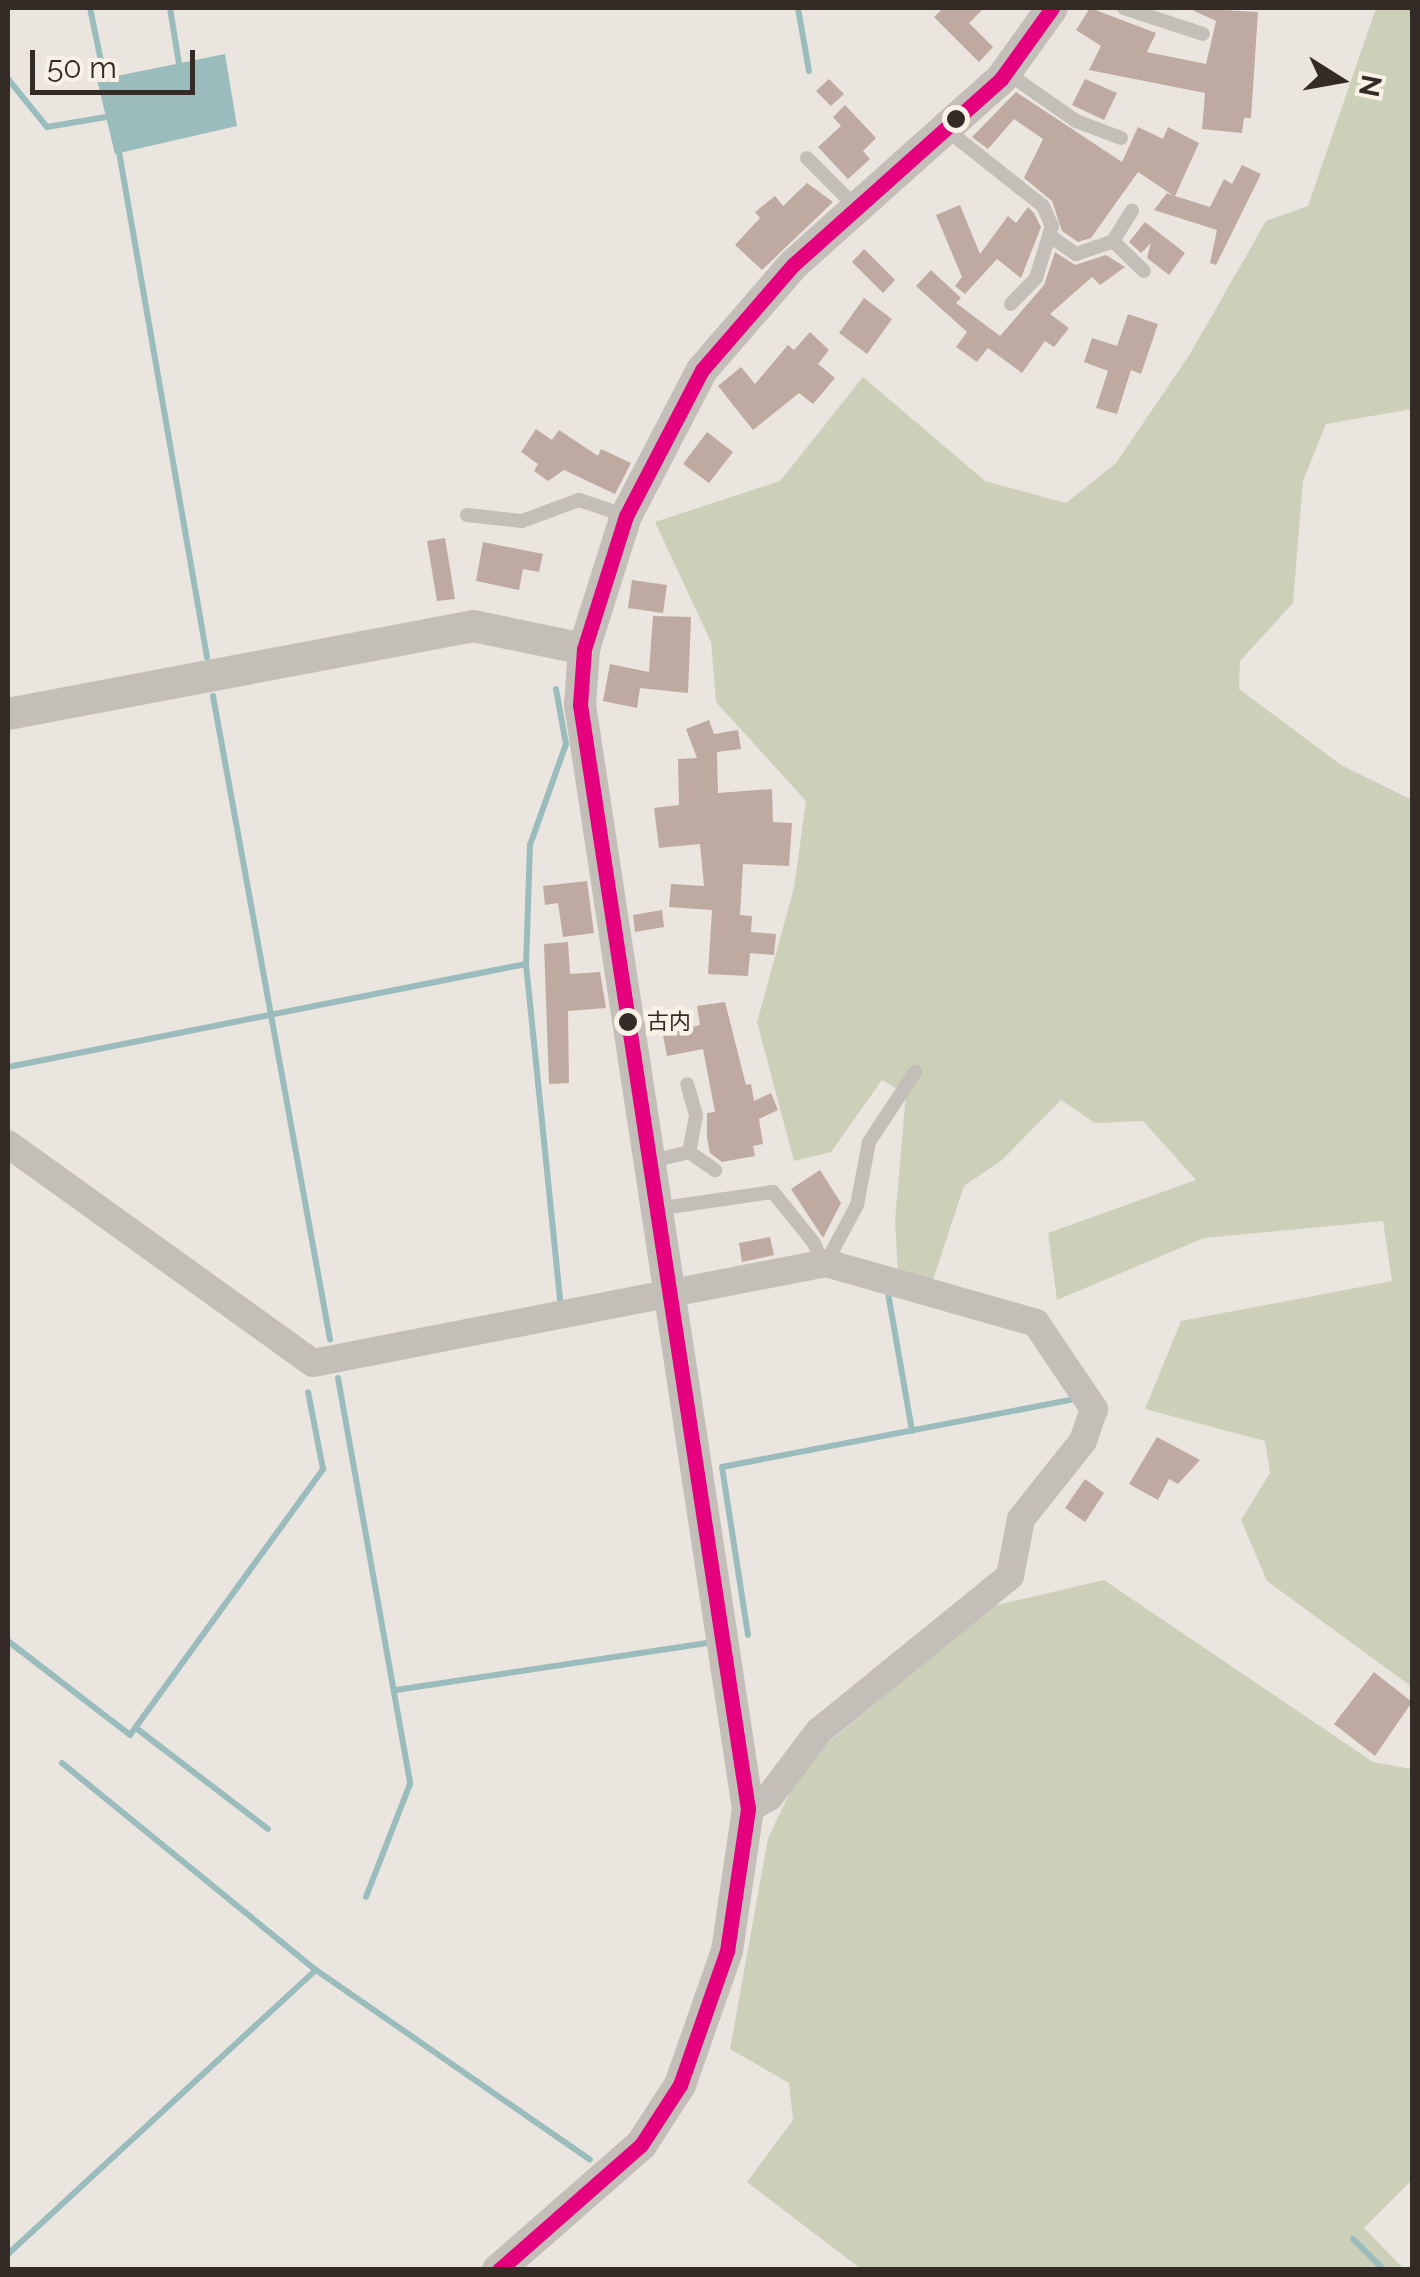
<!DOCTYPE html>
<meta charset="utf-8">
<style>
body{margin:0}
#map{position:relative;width:1420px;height:2277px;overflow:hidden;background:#ebe5df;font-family:Raleway,"Noto Sans JP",sans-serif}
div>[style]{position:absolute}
.green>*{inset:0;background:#ccd0b9}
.water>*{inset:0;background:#9bbcbc}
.stream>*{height:6px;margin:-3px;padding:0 3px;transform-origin:3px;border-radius:3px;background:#9bbcbc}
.building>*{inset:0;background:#beaaa1}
.service>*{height:14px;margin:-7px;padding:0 7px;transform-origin:7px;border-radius:7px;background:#c4beb8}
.minor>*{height:28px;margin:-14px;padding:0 14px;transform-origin:14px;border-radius:14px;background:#c4beb8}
.tertiary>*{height:32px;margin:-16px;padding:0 16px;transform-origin:16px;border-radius:16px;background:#c4beb8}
.bus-1>*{height:15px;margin:-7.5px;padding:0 7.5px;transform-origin:7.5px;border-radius:7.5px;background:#e5007d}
.dots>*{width:28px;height:28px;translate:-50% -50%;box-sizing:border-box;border:5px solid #f9f0e6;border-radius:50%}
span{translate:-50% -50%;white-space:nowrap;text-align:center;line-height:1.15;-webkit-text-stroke:9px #f9f0e6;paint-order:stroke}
.bus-label{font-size:22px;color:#342b27}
.left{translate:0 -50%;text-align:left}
.frame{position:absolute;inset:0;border:10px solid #342b27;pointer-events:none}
.north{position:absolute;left:1290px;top:30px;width:100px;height:100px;-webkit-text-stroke:8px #f9f0e6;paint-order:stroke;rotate:101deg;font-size:28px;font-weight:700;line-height:40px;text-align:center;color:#342b27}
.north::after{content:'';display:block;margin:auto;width:35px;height:45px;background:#342b27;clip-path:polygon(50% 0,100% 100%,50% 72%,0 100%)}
.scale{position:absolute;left:30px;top:50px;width:165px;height:45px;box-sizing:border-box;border:5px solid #342b27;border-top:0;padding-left:12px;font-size:30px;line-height:35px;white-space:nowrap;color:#342b27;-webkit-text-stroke:8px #f9f0e6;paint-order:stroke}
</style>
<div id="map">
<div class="green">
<div style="clip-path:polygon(1376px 8px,1412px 8px,1412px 409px,1326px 424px,1303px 481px,1293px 603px,1240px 661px,1239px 689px,1341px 765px,1412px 800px,1412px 1687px,1267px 1581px,1241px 1520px,1270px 1473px,1265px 1441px,1145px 1409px,1181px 1321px,1392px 1281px,1383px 1221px,1204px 1238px,1057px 1300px,1048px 1233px,1196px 1180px,1143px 1121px,1095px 1123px,1061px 1100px,1002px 1160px,964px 1186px,933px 1280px,898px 1273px,895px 1220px,906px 1094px,882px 1080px,831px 1152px,794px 1161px,757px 1022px,794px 888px,806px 801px,716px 702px,711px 642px,655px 522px,780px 481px,863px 377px,985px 481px,1066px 503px,1116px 463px,1190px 354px,1266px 221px,1308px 206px)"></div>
<div style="clip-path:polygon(1104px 1580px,1373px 1762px,1412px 1769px,1412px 2180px,1364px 2228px,1404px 2269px,861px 2269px,747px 2182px,793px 2120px,789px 2083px,730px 2049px,768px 1838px,804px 1763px,992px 1606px)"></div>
</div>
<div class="water">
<div style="clip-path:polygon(225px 54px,237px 126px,115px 154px,97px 80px)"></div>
</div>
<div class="stream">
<div style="left:90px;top:8px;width:79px;rotate:78.3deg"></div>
<div style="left:170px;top:8px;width:63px;rotate:80.8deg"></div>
<div style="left:798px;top:8px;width:64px;rotate:80.1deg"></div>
<div style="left:8px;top:79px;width:62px;rotate:50.9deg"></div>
<div style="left:47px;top:127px;width:66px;rotate:-9.6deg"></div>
<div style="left:118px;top:146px;width:519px;rotate:80.12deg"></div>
<div style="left:556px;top:689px;width:56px;rotate:79.7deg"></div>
<div style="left:566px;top:744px;width:107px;rotate:109.6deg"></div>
<div style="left:530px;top:845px;width:119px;rotate:91.9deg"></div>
<div style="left:526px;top:964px;width:337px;rotate:84.2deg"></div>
<div style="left:213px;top:696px;width:654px;rotate:79.69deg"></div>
<div style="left:8px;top:1067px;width:528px;rotate:-11.25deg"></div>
<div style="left:888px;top:1293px;width:140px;rotate:80.1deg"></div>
<div style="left:338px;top:1378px;width:412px;rotate:79.9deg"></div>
<div style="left:410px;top:1784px;width:121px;rotate:111.3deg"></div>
<div style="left:748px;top:1635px;width:170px;rotate:-98.8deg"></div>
<div style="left:722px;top:1467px;width:360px;rotate:-10.9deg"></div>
<div style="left:8px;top:1641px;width:154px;rotate:37.6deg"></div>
<div style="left:130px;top:1735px;width:329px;rotate:-54deg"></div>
<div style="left:323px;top:1469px;width:78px;rotate:-101deg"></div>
<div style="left:396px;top:1690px;width:313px;rotate:-8.6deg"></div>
<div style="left:136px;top:1728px;width:166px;rotate:37.4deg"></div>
<div style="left:62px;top:1763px;width:328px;rotate:39.2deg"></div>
<div style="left:316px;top:1970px;width:333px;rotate:34.7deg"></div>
<div style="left:1353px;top:2239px;width:44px;rotate:45deg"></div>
<div style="left:8px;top:2254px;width:419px;rotate:-42.7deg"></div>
</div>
<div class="building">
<div style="clip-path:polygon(943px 8px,984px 8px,969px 23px,993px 47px,979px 62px,934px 17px)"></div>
<div style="clip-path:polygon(1090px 8px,1156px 33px,1147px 52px,1206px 64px,1216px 21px,1188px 8px,1258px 12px,1251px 118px,1244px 118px,1242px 133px,1202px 129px,1205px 93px,1089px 70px,1101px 46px,1076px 30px)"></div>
<div style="clip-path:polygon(829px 79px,844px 94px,831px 106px,816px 91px)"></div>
<div style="clip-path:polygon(1085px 79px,1117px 93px,1104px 120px,1072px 105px)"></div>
<div style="clip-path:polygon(1016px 92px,1122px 162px,1138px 127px,1163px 139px,1168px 127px,1199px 143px,1175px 196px,1210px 207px,1224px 179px,1232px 184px,1242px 165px,1261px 174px,1216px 265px,1210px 263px,1217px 230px,1154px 210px,1167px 193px,1174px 196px,1138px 172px,1091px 238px,1078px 242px,1062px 231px,1052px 201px,1024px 178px,1043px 139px,1014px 119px,988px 149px,972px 137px)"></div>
<div style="clip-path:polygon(845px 105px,876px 138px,863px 151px,870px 159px,848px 179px,818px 147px,841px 126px,833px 117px)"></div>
<div style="clip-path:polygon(807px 183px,833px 202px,762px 270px,735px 245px,760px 218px,755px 212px,775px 196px,783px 206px)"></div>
<div style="clip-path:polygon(960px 205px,980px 254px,1008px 216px,1016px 223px,1028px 207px,1034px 213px,1041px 227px,1021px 278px,997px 259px,965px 294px,955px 286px,962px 277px,936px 215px)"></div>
<div style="clip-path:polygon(1145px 222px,1185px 253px,1169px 275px,1147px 258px,1151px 243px,1141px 253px,1129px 242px)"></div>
<div style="clip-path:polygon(864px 249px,895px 280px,883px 293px,852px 262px)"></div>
<div style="clip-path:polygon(1055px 252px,1075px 265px,1106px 255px,1125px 267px,1100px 285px,1092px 277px,1050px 314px,1069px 328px,1054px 347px,1045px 341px,1022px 373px,988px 348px,977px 362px,956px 347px,967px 332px,916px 286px,931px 270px,961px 298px,956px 303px,1000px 336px,1044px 285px)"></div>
<div style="clip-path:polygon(864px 298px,892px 319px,867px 354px,839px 333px)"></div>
<div style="clip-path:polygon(1128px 314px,1158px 324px,1141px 374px,1131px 370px,1117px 414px,1096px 408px,1108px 371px,1084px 362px,1092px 338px,1117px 346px)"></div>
<div style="clip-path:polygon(810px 332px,829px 350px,818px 364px,835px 378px,813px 404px,799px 393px,753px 430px,718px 386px,741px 367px,755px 384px,788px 345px,794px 350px)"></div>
<div style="clip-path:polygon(536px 429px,552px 440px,559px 430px,598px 456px,601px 449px,631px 463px,615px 494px,564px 470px,548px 481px,534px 471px,538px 464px,521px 452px)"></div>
<div style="clip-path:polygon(707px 432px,733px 452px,709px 483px,683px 464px)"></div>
<div style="clip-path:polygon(445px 538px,455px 599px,437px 601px,427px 541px)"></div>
<div style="clip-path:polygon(483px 542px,543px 554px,539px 572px,523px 569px,519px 590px,476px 581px)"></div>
<div style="clip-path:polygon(632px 580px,667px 585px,663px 613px,628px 608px)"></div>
<div style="clip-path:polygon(653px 616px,691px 617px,688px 693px,640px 688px,637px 708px,603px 701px,610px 664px,649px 672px)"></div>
<div style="clip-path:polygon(709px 720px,714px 734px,738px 730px,741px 749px,717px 752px,718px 793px,772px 789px,773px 822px,792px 823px,789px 866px,743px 864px,740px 915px,752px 916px,751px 932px,776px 934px,774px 955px,750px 953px,748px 976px,708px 974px,712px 910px,669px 907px,671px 884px,704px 886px,700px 844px,659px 848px,654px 808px,679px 805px,678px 759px,697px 758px,686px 729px)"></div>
<div style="clip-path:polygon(587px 881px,594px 933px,563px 937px,558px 903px,545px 905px,543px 886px)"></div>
<div style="clip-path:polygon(662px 910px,664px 927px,635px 932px,633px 915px)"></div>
<div style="clip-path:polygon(568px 942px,570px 974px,600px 972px,606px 1008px,568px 1011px,569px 1083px,549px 1084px,544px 944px)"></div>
<div style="clip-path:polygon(725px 1002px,746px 1085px,751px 1084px,754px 1101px,771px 1093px,778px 1110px,759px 1119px,763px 1144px,753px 1146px,755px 1156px,722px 1162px,710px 1153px,707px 1138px,707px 1113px,715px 1112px,703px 1049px,667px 1056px,663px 1035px,700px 1025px,697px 1006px)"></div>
<div style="clip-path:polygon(820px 1170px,841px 1203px,823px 1238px,791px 1189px)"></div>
<div style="clip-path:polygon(770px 1237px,774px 1255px,742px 1262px,739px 1243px)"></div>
<div style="clip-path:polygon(1157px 1437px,1200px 1460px,1178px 1484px,1169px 1479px,1158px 1500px,1129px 1484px)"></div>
<div style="clip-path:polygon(1085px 1479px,1104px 1493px,1085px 1522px,1065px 1508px)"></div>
<div style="clip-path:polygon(1374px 1672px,1412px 1702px,1375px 1756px,1334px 1724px)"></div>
</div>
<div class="service">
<div style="left:1124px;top:8px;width:83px;rotate:18.2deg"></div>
<div style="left:1006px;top:72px;width:85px;rotate:35deg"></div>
<div style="left:1076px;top:121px;width:48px;rotate:20.7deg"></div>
<div style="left:947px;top:130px;width:122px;rotate:38.4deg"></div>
<div style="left:1043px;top:206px;width:22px;rotate:66deg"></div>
<div style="left:1052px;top:226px;width:54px;rotate:107.1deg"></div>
<div style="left:1036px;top:278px;width:36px;rotate:134deg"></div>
<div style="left:807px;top:158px;width:71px;rotate:45deg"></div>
<div style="left:1050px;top:236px;width:32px;rotate:35deg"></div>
<div style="left:1076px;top:254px;width:39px;rotate:-19deg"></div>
<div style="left:1113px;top:241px;width:36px;rotate:-58deg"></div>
<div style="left:1113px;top:241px;width:43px;rotate:44.1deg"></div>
<div style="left:467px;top:515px;width:55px;rotate:6.2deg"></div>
<div style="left:522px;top:521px;width:61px;rotate:-20.2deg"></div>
<div style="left:579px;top:500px;width:47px;rotate:18.4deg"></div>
<div style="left:689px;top:1152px;width:32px;rotate:35deg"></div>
<div style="left:651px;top:1161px;width:39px;rotate:-13deg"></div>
<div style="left:689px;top:1152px;width:38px;rotate:-79deg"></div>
<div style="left:696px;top:1115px;width:32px;rotate:-106deg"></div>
<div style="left:656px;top:1209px;width:118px;rotate:-8.3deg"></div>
<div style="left:773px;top:1192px;width:65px;rotate:51.2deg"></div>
<div style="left:814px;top:1243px;width:22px;rotate:68deg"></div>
<div style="left:826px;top:1263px;width:66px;rotate:-61.9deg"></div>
<div style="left:857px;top:1205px;width:64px;rotate:-79.2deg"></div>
<div style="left:869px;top:1142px;width:84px;rotate:-56.7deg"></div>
</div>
<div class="minor">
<div style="left:8px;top:1144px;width:375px;rotate:35.7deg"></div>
<div style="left:313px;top:1363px;width:523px;rotate:-11.03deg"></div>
<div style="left:826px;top:1263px;width:218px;rotate:15.9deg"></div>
<div style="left:1036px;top:1323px;width:104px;rotate:56deg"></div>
<div style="left:1094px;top:1409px;width:34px;rotate:109deg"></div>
<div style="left:1083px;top:1441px;width:100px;rotate:128.5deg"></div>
<div style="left:1021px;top:1519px;width:58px;rotate:100.9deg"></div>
<div style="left:1010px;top:1576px;width:246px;rotate:140.9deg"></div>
<div style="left:819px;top:1731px;width:83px;rotate:127.1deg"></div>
<div style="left:769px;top:1797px;width:24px;rotate:150deg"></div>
</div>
<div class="tertiary">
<div style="left:8px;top:714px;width:473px;rotate:-10.7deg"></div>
<div style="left:473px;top:626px;width:113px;rotate:11.7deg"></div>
<div style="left:498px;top:2270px;width:190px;rotate:-41.2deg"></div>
<div style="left:641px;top:2145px;width:72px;rotate:-57deg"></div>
<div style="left:680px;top:2085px;width:142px;rotate:-70.7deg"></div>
<div style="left:727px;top:1951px;width:144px;rotate:-81.6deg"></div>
<div style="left:748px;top:1809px;width:1117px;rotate:-98.65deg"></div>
<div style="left:580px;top:705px;width:56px;rotate:-85.9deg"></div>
<div style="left:584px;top:649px;width:139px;rotate:-72.5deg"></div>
<div style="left:626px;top:516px;width:165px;rotate:-62.5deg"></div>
<div style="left:702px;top:370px;width:139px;rotate:-49.1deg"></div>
<div style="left:793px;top:265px;width:279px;rotate:-41.8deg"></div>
<div style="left:1001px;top:79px;width:87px;rotate:-54.3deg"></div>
</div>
<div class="bus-1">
<div style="left:499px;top:2270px;width:189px;rotate:-41.4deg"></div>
<div style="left:641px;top:2145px;width:72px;rotate:-57deg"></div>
<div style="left:680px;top:2085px;width:142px;rotate:-70.7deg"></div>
<div style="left:727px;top:1951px;width:144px;rotate:-81.6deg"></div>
<div style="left:748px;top:1809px;width:1117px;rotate:-98.65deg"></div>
<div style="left:580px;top:705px;width:56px;rotate:-85.9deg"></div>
<div style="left:584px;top:649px;width:139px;rotate:-72.5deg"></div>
<div style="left:626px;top:516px;width:165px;rotate:-62.5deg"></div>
<div style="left:702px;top:370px;width:139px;rotate:-49.1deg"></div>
<div style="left:793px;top:265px;width:279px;rotate:-41.8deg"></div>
<div style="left:1001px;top:79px;width:87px;rotate:-54.3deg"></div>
</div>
<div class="dots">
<div style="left:956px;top:119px;background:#342b27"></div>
<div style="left:628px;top:1022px;background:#342b27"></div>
</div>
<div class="bus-label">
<span class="left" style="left:647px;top:1022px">古内</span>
</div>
<div class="frame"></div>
<div class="north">N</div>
<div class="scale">50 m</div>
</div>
